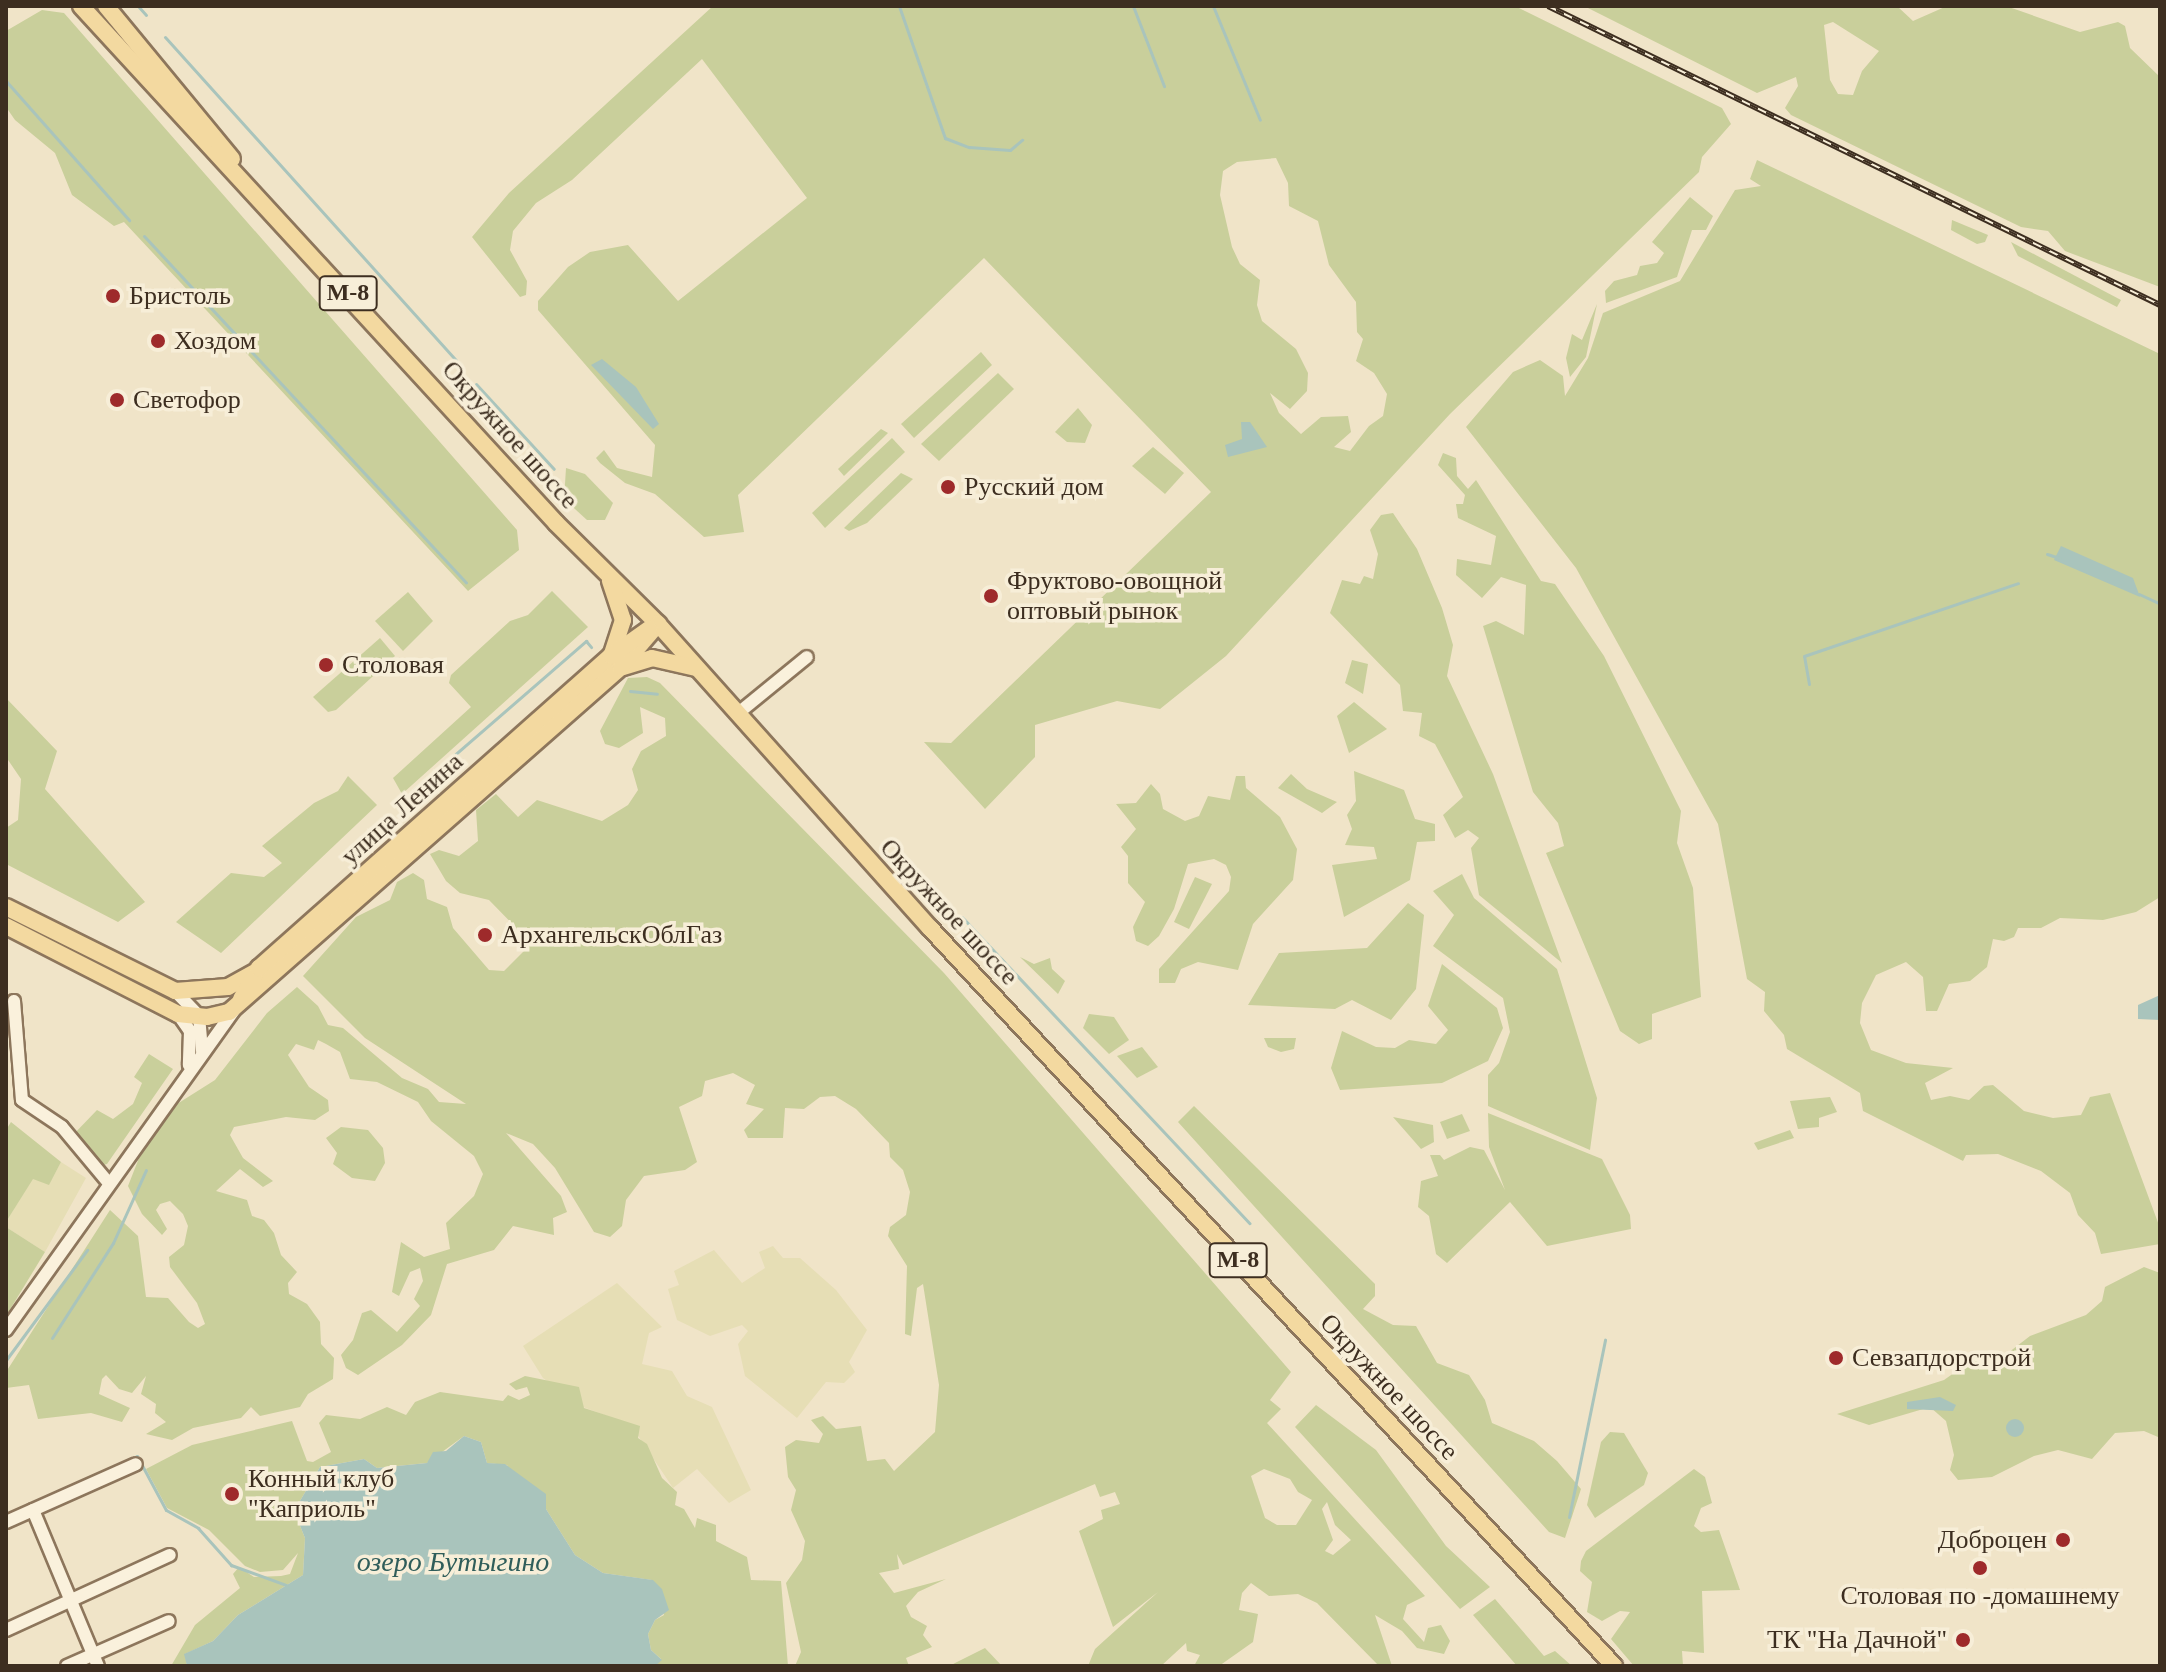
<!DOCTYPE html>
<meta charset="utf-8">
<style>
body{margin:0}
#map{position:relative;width:2166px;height:1672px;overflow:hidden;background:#f0e4c8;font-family:Georgia,serif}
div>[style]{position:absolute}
.farmland>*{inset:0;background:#e6deb5}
.green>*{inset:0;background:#c9cf9b}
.water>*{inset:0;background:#a9c4bc}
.round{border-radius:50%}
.stream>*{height:3px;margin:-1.5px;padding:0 1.5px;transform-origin:1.5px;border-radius:1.5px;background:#a9c4bc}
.roads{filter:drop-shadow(2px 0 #8d765c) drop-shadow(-2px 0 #8d765c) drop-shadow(0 2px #8d765c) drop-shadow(0 -2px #8d765c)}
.minor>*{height:12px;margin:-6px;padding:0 6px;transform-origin:6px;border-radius:6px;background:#faf1dc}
.major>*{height:16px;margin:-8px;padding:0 8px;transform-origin:8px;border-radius:8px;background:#f3d9a0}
.rail>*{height:6px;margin-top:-3px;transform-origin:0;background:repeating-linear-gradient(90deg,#f7eed8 0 9px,#3d2e20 0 18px);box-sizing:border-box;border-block:2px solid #3d2e20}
.dots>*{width:22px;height:22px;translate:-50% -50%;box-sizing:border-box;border:4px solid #f7eed8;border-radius:50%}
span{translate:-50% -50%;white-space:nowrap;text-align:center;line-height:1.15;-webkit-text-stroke:7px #f7eed8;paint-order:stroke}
.shield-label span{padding:2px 6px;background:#f7eed8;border:2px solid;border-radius:6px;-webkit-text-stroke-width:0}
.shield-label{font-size:24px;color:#3d2e20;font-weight:700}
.poi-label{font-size:26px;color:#3d2e20}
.left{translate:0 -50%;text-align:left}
.right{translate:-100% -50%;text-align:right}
.street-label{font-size:26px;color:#3d2e20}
.water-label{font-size:28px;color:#2f5d5a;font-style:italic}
.frame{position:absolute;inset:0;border:8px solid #3d2e20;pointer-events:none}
</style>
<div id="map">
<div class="farmland">
<div style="clip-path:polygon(61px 1162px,86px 1178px,45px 1252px,6px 1227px,6px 1222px,33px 1178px,49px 1184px)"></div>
<div style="clip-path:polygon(773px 1246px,783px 1258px,800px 1258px,836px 1290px,867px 1330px,849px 1362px,855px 1372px,844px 1383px,826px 1382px,797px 1418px,745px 1376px,738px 1344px,748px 1331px,742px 1325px,710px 1336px,677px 1320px,668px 1289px,679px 1285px,674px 1271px,714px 1250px,742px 1283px,765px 1268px,759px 1252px)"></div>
<div style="clip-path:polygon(617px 1283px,662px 1327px,649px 1333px,642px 1364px,672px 1371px,687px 1396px,712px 1407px,751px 1490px,729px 1503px,697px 1469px,673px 1488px,631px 1425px,583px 1407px,543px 1378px,523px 1346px)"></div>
</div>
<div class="green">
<div style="clip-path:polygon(evenodd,713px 6px,1515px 6px,1722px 108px,1731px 124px,1702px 157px,1699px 172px,1450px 414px,1226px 656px,1160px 709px,1117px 701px,1035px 725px,1035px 757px,985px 809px,924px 742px,951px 743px,1211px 492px,984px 258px,738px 495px,744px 532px,704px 537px,655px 494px,625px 483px,600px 463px,596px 458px,604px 450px,617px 468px,652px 477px,655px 445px,538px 310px,538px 301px,568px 267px,590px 252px,628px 245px,678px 301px,807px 198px,702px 59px,572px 180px,536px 203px,513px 231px,510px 250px,527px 281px,526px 295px,520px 297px,472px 237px,509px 193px,713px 6px,1276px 158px,1288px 183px,1289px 206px,1318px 221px,1329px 265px,1356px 302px,1357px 332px,1363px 339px,1356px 361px,1374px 373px,1387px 394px,1383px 416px,1369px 426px,1350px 451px,1334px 447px,1351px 432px,1348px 416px,1321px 417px,1301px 434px,1279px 413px,1270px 393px,1290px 409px,1307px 391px,1308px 373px,1296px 349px,1262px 321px,1257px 305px,1260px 280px,1240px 264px,1232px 247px,1220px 195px,1223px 171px,1237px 162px,1276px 158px)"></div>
<div style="clip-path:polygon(evenodd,1584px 6px,1897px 6px,1913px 21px,1947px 6px,2006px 6px,2080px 32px,2118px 22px,2125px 26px,2130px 48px,2160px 77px,2160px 287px,2065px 251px,2048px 231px,2021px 227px,1791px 115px,1785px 108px,1798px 86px,1796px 77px,1757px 93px,1584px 6px,1833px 22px,1879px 51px,1862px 71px,1853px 95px,1838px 94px,1830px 80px,1824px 25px,1833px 22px)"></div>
<div style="clip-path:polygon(42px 10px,64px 13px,517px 530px,519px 550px,468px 591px,124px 222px,114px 226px,72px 195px,55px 153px,15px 120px,6px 107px,6px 31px)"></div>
<div style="clip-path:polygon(1757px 160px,2160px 354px,2160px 897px,2136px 912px,2103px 920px,2060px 918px,2041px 928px,2018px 928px,2014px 937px,2004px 941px,1993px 939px,1987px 967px,1970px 981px,1949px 984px,1937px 1011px,1926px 1011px,1923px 977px,1906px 962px,1876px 975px,1862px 1003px,1860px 1023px,1871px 1050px,1906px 1063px,1953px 1068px,1925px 1083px,1931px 1100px,1950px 1096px,1969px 1100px,1984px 1086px,1993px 1085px,2024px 1111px,2053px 1118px,2081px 1115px,2090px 1097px,2110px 1093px,2160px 1228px,2160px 1244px,2101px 1254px,2095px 1233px,2078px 1215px,2070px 1193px,2041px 1171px,1998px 1154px,1966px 1155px,1963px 1161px,1863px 1111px,1860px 1093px,1787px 1049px,1784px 1035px,1764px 1011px,1765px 992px,1747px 979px,1718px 824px,1576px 568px,1466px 427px,1513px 372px,1540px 360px,1563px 376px,1565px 396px,1588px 358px,1603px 313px,1680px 281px,1735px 190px,1761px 186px,1750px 179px)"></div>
<div style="clip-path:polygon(1690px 197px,1713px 216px,1706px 230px,1692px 230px,1677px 277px,1606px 303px,1605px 291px,1614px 281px,1637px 275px,1640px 266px,1657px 263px,1664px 253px,1652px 242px)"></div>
<div style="clip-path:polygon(1952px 220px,1988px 235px,1985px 242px,1977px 244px,1951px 230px)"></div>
<div style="clip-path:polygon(2011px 242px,2121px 300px,2117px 307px,2018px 256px)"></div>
<div style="clip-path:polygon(1597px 304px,1586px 357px,1570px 377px,1566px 358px,1572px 334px,1582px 340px)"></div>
<div style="clip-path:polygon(981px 352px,992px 365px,914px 438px,901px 424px)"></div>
<div style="clip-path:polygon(998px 373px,1014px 389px,939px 461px,921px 444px)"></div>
<div style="clip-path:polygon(1078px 408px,1092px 425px,1085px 443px,1067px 442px,1055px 432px)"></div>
<div style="clip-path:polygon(881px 429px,888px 433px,844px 476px,838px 469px)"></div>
<div style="clip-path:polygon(892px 438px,905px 452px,825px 528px,812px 513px)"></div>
<div style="clip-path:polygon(1153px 447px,1184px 473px,1165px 494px,1132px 466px)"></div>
<div style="clip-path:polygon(1443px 453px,1456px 458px,1457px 476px,1468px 489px,1476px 480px,1541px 581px,1555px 584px,1604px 656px,1681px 811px,1677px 843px,1693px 888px,1701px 997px,1652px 1014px,1652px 1039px,1639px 1044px,1620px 1031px,1546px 853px,1564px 846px,1558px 823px,1533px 792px,1483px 626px,1496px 621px,1524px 635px,1526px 585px,1501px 577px,1482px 598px,1456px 575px,1457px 559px,1491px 565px,1496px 536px,1458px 518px,1456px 504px,1463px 504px,1465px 495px,1438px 465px)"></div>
<div style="clip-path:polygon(566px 468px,585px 474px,613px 503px,605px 520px,587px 520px,564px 499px)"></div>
<div style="clip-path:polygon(901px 473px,913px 479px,867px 523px,849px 531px,844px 528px)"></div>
<div style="clip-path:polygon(1393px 513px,1417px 549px,1442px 608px,1453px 645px,1447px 676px,1493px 774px,1562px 963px,1479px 895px,1471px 848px,1479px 838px,1468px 830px,1455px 838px,1443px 815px,1463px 797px,1435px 744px,1419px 736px,1422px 713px,1403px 711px,1400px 685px,1330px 613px,1342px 580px,1360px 584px,1364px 576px,1373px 579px,1378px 554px,1370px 530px,1381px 515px)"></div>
<div style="clip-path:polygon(552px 591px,588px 627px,402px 794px,393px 778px,471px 707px,449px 683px,451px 675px,510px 621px,528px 615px)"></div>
<div style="clip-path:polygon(408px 592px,433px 621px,403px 651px,375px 621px)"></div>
<div style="clip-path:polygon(380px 638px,395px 656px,336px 710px,328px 712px,313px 697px)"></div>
<div style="clip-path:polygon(1352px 660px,1368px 664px,1363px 694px,1345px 683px)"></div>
<div style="clip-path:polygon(evenodd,647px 677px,660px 683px,944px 973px,1291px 1372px,1270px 1400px,1281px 1409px,1267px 1423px,1425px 1596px,1407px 1605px,1403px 1619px,1424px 1642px,1428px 1628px,1441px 1625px,1450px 1641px,1444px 1654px,1417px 1648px,1402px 1631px,1375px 1615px,1392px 1666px,1379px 1666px,1317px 1603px,1298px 1594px,1269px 1596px,1251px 1583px,1242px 1593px,1239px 1610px,1258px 1614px,1253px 1642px,1219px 1666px,1194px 1666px,1200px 1655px,1187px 1651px,1186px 1643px,1161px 1666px,1088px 1666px,1095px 1649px,1158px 1592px,1113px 1627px,1079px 1531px,1103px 1519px,1101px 1510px,1120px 1504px,1115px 1492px,1100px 1497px,1095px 1484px,903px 1565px,897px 1554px,899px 1569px,879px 1573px,894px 1593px,946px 1579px,918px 1592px,906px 1606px,911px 1617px,927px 1626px,923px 1635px,932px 1647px,906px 1658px,909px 1666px,795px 1666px,801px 1652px,786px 1583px,802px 1560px,805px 1541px,791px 1510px,796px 1490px,788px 1477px,785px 1447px,796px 1440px,819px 1443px,823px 1434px,811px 1420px,823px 1416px,836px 1429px,861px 1426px,867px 1461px,885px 1459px,894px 1471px,935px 1432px,939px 1385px,923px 1284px,917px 1288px,911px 1336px,905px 1334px,907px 1266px,888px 1236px,890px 1227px,906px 1215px,910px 1192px,903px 1170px,890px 1157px,889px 1143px,856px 1109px,835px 1096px,820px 1097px,804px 1109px,785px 1108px,783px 1138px,748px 1138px,744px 1130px,764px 1109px,746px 1104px,755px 1085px,733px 1073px,705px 1081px,702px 1096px,679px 1107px,697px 1162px,685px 1170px,644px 1176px,626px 1200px,622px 1226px,610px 1237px,594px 1232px,555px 1168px,533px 1144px,506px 1133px,561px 1196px,567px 1212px,553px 1218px,554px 1235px,513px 1226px,494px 1250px,447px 1264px,431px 1315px,402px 1345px,358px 1375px,346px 1368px,341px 1355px,353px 1340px,362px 1313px,371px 1310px,397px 1332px,420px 1306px,414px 1299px,423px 1281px,420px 1268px,410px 1272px,399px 1296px,392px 1292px,401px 1242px,424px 1257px,450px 1249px,446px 1223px,474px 1196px,483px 1174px,474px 1156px,431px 1121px,418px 1102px,377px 1082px,350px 1079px,340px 1052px,326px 1044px,318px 1040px,314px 1050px,296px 1044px,288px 1055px,309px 1087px,328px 1100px,329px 1111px,315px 1120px,286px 1117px,234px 1127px,230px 1135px,243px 1158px,273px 1181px,263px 1187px,240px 1169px,216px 1191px,247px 1200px,252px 1216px,264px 1220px,274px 1233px,281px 1255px,297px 1272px,288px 1283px,289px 1294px,307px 1304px,320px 1322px,321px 1344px,334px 1358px,333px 1379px,308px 1394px,300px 1407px,260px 1416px,251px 1407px,241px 1418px,193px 1428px,172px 1440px,146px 1434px,166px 1422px,155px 1413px,156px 1404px,141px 1394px,146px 1376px,132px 1393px,119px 1389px,106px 1375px,102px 1379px,99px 1394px,130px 1408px,122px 1422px,91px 1413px,38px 1419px,29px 1385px,6px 1388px,6px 1372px,110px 1210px,138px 1236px,146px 1297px,168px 1298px,189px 1322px,198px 1328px,205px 1324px,197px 1303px,170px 1267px,169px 1257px,184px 1245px,188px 1226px,183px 1214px,170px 1201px,160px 1204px,156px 1210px,167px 1229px,162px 1235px,142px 1214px,128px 1186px,139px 1158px,177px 1104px,215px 1080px,267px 1013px,297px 987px,318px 1006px,328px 1025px,343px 1028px,402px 1078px,428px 1089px,439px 1102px,466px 1104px,365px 1038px,303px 976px,356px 917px,390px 900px,397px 882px,413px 873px,424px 880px,427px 899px,447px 907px,453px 928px,489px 970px,504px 971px,530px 945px,529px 941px,489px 900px,460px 893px,446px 881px,430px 854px,439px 850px,459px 856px,478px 841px,476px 810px,496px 794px,518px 817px,537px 800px,602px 821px,628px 805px,638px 790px,632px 769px,641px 751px,666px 736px,665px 718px,640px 707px,643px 733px,619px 748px,605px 744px,600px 731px,628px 678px,647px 677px,1264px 1469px,1290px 1479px,1298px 1492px,1312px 1500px,1296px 1525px,1277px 1525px,1265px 1518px,1251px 1476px,1264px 1469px,647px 677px,1327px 1502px,1335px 1525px,1351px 1540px,1333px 1555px,1325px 1551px,1333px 1540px,1322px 1509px,1327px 1502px)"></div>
<div style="clip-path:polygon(6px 698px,57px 751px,45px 789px,145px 902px,118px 922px,6px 864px,6px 828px,18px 820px,21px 779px,6px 757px)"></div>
<div style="clip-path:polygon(1354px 702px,1387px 729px,1349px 753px,1337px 716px)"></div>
<div style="clip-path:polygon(1354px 771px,1404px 790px,1415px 819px,1435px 824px,1435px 841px,1417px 842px,1410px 880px,1344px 917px,1332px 865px,1377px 859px,1374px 847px,1345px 845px,1352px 829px,1347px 815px,1356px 801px)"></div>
<div style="clip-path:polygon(1291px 774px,1307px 789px,1337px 802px,1322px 813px,1278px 788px)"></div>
<div style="clip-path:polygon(348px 776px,377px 805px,221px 953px,176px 922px,231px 873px,264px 877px,282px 863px,262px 846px,314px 803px,338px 791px)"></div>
<div style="clip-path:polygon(1236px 776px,1245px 776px,1246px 788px,1280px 817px,1297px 849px,1293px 880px,1253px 924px,1238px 970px,1198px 962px,1181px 969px,1175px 983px,1159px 983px,1159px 969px,1229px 891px,1231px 877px,1226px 865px,1214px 859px,1188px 864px,1174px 909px,1159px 936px,1148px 946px,1136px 941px,1133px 927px,1145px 902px,1128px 883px,1128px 856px,1121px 847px,1136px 829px,1116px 804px,1136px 803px,1151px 784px,1160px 794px,1163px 809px,1185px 821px,1199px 816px,1208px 796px,1230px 800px)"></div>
<div style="clip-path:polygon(1462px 874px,1474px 898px,1557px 969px,1597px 1098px,1590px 1150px,1488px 1106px,1488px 1075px,1499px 1063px,1510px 1032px,1503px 998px,1433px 946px,1454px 915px,1433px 891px)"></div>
<div style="clip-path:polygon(1195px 877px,1212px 884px,1189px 929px,1174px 922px)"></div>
<div style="clip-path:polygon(1408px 903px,1424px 915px,1416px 989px,1391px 1020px,1352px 1000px,1335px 1009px,1248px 1005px,1279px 953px,1367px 948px)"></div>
<div style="clip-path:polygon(6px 912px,144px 982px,141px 987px,6px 920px)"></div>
<div style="clip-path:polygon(1020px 957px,1034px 964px,1050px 958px,1052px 969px,1065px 981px,1058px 994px)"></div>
<div style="clip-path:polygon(1442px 964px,1497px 1008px,1503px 1028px,1488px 1061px,1442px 1083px,1340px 1090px,1331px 1068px,1342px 1031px,1376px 1047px,1395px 1048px,1409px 1040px,1436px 1044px,1448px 1030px,1428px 1006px)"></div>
<div style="clip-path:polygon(1089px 1014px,1114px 1017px,1129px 1040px,1109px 1054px,1083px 1028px)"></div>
<div style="clip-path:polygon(1264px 1038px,1296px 1038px,1294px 1049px,1281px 1052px,1268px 1047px)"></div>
<div style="clip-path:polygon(1142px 1047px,1158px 1067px,1137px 1078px,1117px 1056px)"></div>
<div style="clip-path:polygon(149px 1054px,173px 1069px,107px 1164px,99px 1166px,72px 1136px,97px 1110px,113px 1119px,133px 1104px,142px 1083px,134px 1077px)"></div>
<div style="clip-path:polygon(1830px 1097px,1837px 1112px,1819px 1118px,1819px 1127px,1798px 1129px,1790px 1101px)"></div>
<div style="clip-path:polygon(1194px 1106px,1375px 1284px,1375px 1296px,1363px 1309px,1393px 1325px,1416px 1326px,1437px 1363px,1469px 1375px,1485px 1400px,1492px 1423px,1534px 1441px,1557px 1461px,1581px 1489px,1565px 1538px,1549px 1532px,1178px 1122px)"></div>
<div style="clip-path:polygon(1488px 1113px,1602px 1159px,1630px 1215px,1631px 1229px,1547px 1246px,1510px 1202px,1447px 1263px,1436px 1254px,1429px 1216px,1418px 1207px,1421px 1181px,1438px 1176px,1430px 1155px,1440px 1155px,1444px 1160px,1470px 1147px,1484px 1150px,1505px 1190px,1489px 1147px)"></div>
<div style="clip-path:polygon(1462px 1114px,1470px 1131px,1447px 1139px,1440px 1122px)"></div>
<div style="clip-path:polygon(1393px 1117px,1433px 1125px,1434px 1142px,1421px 1149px)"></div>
<div style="clip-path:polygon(11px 1122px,61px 1162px,49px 1185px,33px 1179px,6px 1222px,6px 1130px)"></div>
<div style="clip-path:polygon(341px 1127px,368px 1130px,383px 1148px,385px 1163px,375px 1181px,352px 1178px,333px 1164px,337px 1153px,326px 1138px)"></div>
<div style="clip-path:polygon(1790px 1130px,1794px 1138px,1758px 1150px,1754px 1143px)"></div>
<div style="clip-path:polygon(6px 1227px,45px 1252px,6px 1316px)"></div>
<div style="clip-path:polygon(2144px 1267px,2160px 1273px,2158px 1437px,2144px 1431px,2115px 1433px,2092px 1459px,2058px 1450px,2034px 1456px,1992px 1477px,1958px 1480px,1950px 1470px,1954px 1455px,1946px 1421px,1930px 1407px,1869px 1425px,1837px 1414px,1944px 1380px,1975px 1358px,2004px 1356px,2030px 1336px,2086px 1315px,2102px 1301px,2105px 1287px)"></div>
<div style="clip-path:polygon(525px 1376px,579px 1387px,584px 1408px,640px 1426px,638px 1438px,647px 1444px,662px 1478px,677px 1492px,675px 1505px,684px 1509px,695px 1528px,697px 1518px,716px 1525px,716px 1541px,747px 1557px,751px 1580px,781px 1581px,788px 1666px,655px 1666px,661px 1659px,651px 1650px,648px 1634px,655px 1620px,664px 1615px,652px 1580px,603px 1573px,575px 1555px,546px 1509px,541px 1491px,510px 1472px,507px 1465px,487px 1463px,481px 1442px,464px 1436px,427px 1463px,377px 1468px,364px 1459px,320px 1467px,294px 1511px,305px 1538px,303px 1575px,238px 1615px,213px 1641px,185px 1654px,187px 1666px,171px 1666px,195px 1625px,240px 1588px,233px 1574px,239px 1567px,254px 1577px,281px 1576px,290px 1574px,298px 1553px,283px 1570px,260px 1572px,245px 1566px,209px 1530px,167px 1508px,146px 1469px,192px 1445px,292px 1421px,307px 1461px,313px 1462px,331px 1452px,319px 1423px,326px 1415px,360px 1419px,387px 1407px,406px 1415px,415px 1402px,440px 1392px,503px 1401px,508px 1395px,519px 1400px,530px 1395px,527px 1387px,516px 1390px,509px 1384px)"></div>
<div style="clip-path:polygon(1316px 1405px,1376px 1450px,1446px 1546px,1490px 1587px,1460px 1609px,1295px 1427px)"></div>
<div style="clip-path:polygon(1610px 1432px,1624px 1433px,1648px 1473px,1644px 1485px,1595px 1518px,1587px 1505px,1601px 1442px)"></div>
<div style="clip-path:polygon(1694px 1469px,1705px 1477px,1712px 1503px,1701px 1508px,1694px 1526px,1701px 1532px,1719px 1530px,1740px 1590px,1702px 1591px,1704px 1653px,1682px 1651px,1683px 1666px,1634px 1666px,1611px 1639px,1630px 1612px,1620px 1611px,1602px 1621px,1587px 1612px,1592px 1582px,1580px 1571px,1581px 1561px,1586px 1551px)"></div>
<div style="clip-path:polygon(1495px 1599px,1544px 1656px,1555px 1651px,1572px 1666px,1517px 1666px,1473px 1615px)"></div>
<div style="clip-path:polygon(985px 1648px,1002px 1666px,950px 1666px,955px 1663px)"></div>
</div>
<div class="water">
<div style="clip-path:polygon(602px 359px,636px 387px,659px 424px,653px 429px,591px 365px)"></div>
<div style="clip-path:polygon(1241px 422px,1250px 422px,1267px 447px,1228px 457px,1225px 445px,1242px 439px)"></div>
<div style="clip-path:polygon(2061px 546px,2133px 578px,2140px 597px,2054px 560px)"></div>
<div style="clip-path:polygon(2160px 995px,2160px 1020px,2138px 1019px,2138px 1005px)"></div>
<div style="clip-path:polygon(1940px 1397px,1956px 1405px,1953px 1411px,1907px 1409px,1907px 1402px)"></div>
<div class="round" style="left:2006px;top:1419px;width:18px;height:18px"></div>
<div style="clip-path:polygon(464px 1436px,481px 1442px,487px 1463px,505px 1464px,546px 1494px,546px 1509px,575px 1555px,603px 1573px,653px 1580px,662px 1589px,669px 1610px,655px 1620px,648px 1634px,651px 1650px,662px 1660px,655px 1666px,187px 1666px,184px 1654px,213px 1641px,238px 1615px,303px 1575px,305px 1538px,294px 1511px,320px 1467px,364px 1459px,377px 1468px,427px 1463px,433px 1452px,446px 1451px)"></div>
</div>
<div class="stream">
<div style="left:138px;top:6px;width:12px;rotate:48deg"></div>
<div style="left:899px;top:6px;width:140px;rotate:70.8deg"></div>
<div style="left:945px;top:138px;width:26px;rotate:21deg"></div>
<div style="left:969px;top:147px;width:41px;rotate:4.2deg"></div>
<div style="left:1010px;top:150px;width:16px;rotate:-40deg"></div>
<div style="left:1133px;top:6px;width:86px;rotate:68.8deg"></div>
<div style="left:1213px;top:6px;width:123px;rotate:67.6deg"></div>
<div style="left:165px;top:37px;width:443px;rotate:48deg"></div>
<div style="left:6px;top:81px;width:186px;rotate:48.5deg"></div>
<div style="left:144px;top:236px;width:473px;rotate:47.1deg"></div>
<div style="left:476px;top:384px;width:115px;rotate:47.5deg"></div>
<div style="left:2047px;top:554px;width:13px;rotate:18deg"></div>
<div style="left:2139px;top:594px;width:23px;rotate:25deg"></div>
<div style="left:1809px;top:684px;width:28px;rotate:-100deg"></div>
<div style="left:1804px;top:656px;width:226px;rotate:-18.8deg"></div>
<div style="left:630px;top:691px;width:27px;rotate:6deg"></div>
<div style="left:414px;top:790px;width:228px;rotate:-40.9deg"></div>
<div style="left:586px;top:641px;width:8px;rotate:50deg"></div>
<div style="left:962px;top:917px;width:420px;rotate:46.8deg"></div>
<div style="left:52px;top:1338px;width:113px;rotate:-57.3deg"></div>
<div style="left:113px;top:1243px;width:80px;rotate:-65.7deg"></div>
<div style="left:6px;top:1360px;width:137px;rotate:-53.6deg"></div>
<div style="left:120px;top:1465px;width:19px;rotate:-28deg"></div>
<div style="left:137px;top:1456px;width:61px;rotate:61.8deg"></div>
<div style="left:166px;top:1510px;width:37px;rotate:29deg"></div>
<div style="left:198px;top:1528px;width:50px;rotate:48.3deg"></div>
<div style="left:231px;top:1565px;width:59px;rotate:20deg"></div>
<div style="left:1569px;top:1517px;width:181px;rotate:-78.5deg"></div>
</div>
<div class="roads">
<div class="minor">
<div style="left:737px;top:714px;width:90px;rotate:-39.2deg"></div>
<div style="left:175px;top:991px;width:35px;rotate:46deg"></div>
<div style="left:199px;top:1016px;width:36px;rotate:85deg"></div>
<div style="left:14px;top:1001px;width:99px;rotate:85.4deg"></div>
<div style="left:22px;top:1100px;width:48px;rotate:34deg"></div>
<div style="left:62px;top:1127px;width:70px;rotate:50.2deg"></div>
<div style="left:178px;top:1014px;width:21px;rotate:55deg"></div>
<div style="left:190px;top:1031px;width:34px;rotate:92deg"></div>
<div style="left:6px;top:1330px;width:393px;rotate:-54.5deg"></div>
<div style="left:33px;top:1510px;width:169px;rotate:67.4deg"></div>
<div style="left:6px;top:1522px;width:142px;rotate:-24deg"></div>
<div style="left:6px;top:1630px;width:180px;rotate:-24.6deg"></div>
<div style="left:67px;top:1666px;width:111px;rotate:-23.8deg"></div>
</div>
<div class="major">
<div style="left:81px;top:6px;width:702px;rotate:47.42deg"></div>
<div style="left:556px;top:523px;width:144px;rotate:44.7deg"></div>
<div style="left:658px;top:624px;width:408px;rotate:48.2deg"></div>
<div style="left:930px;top:928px;width:1006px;rotate:47.17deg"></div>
<div style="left:106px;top:6px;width:198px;rotate:50.5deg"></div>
<div style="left:610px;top:581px;width:41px;rotate:71.6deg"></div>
<div style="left:623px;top:620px;width:35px;rotate:108deg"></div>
<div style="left:623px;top:667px;width:30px;rotate:-17deg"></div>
<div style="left:652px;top:658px;width:45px;rotate:12.8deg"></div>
<div style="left:6px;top:907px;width:189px;rotate:26.4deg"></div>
<div style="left:175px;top:991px;width:53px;rotate:-4.3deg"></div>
<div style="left:228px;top:987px;width:31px;rotate:-29deg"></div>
<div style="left:6px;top:926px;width:193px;rotate:27.1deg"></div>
<div style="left:178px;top:1014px;width:29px;rotate:6deg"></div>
<div style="left:207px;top:1017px;width:23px;rotate:-13deg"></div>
<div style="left:229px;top:1012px;width:522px;rotate:-41.35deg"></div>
<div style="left:621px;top:667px;width:57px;rotate:-49.3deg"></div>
<div style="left:241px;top:999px;width:36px;rotate:-60deg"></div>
<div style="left:259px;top:968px;width:470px;rotate:-41.6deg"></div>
<div style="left:611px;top:656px;width:47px;rotate:-35.4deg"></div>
</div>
</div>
<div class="rail">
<div style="left:1548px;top:6px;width:681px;rotate:26.04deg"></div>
</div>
<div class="dots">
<div style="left:113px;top:296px;background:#9e2a2b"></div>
<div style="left:158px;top:341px;background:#9e2a2b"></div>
<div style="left:117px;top:400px;background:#9e2a2b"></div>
<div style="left:948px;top:487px;background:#9e2a2b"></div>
<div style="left:991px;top:596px;background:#9e2a2b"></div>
<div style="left:326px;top:665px;background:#9e2a2b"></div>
<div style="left:485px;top:935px;background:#9e2a2b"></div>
<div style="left:1836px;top:1358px;background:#9e2a2b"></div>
<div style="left:232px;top:1494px;background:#9e2a2b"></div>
<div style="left:2063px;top:1540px;background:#9e2a2b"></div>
<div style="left:1980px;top:1568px;background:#9e2a2b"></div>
<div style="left:1963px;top:1640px;background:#9e2a2b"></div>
</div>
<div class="shield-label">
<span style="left:348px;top:293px">М-8</span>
<span style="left:1238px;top:1260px">М-8</span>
</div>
<div class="poi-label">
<span class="left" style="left:129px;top:296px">Бристоль</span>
<span class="left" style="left:174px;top:341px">Хоздом</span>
<span class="left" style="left:133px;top:400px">Светофор</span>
<span class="left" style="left:964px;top:487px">Русский дом</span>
<span class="left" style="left:1007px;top:596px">Фруктово-овощной<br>оптовый рынок</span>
<span class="left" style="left:342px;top:665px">Столовая</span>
<span class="left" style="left:501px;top:935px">АрхангельскОблГаз</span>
<span class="left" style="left:1852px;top:1358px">Севзапдорстрой</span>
<span class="left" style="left:248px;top:1494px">Конный клуб<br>"Каприоль"</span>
<span class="right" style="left:2047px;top:1540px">Доброцен</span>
<span style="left:1980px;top:1596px">Столовая по -домашнему</span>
<span class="right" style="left:1947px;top:1640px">ТК "На Дачной"</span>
</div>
<div class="street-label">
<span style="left:510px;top:435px;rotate:48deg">Окружное шоссе</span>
<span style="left:402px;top:809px;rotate:-42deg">улица Ленина</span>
<span style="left:949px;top:912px;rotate:47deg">Окружное шоссе</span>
<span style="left:1389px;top:1387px;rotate:47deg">Окружное шоссе</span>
</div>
<div class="water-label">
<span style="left:453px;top:1562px">озеро Бутыгино</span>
</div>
<div class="frame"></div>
</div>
